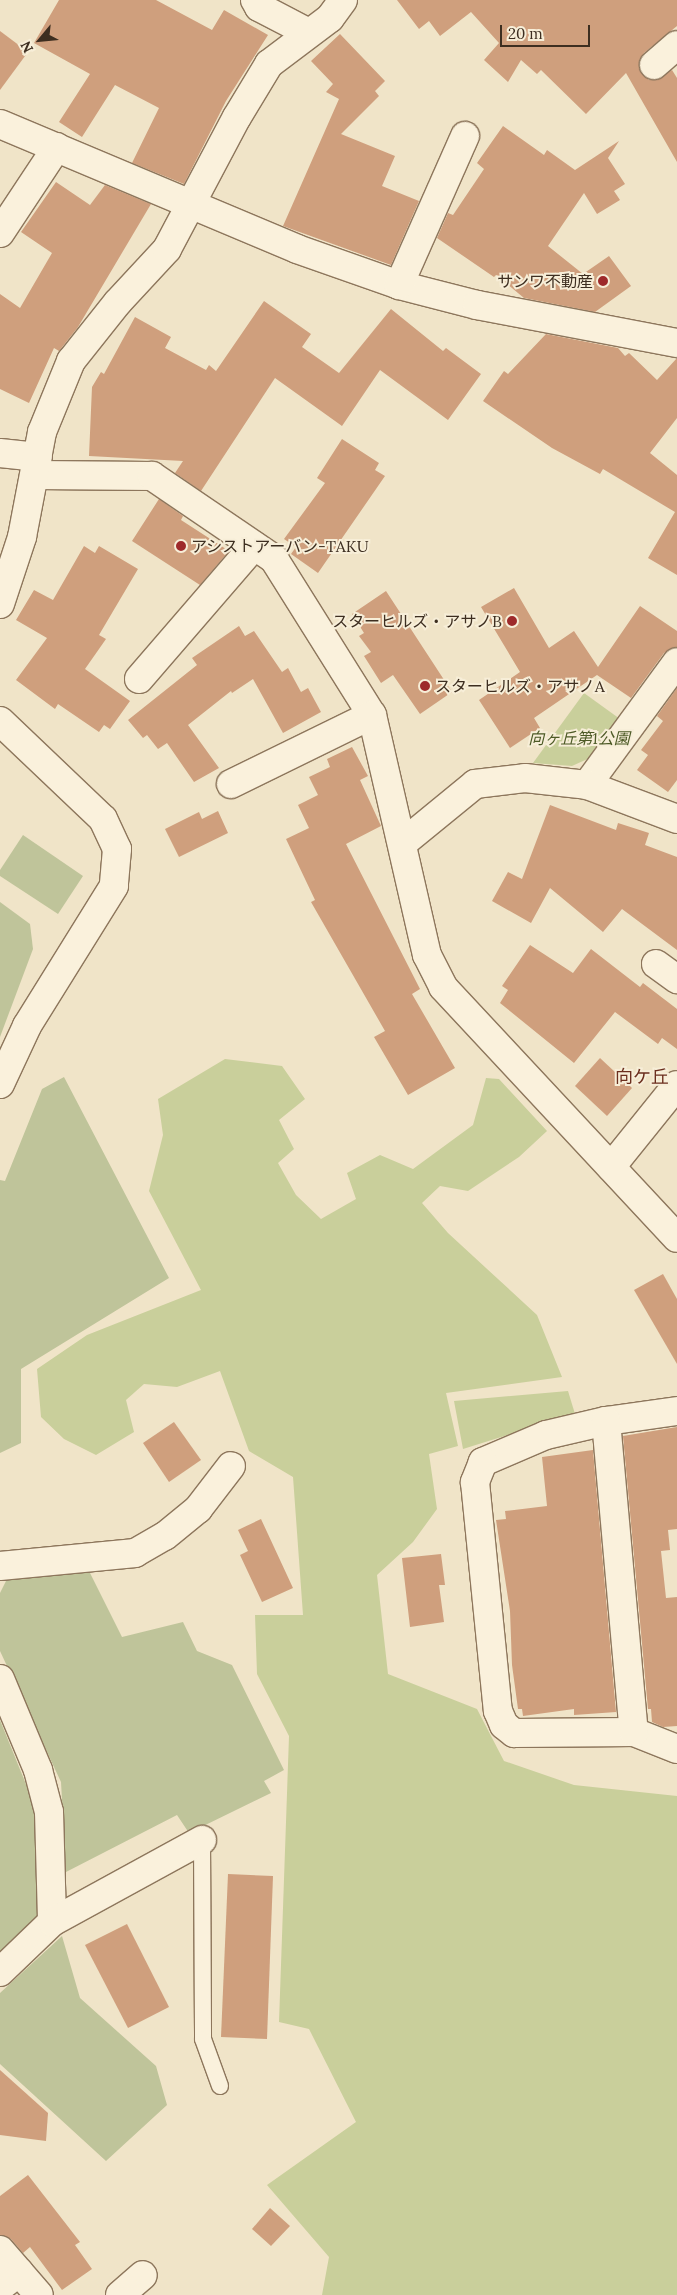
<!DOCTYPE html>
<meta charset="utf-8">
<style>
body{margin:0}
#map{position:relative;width:677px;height:2295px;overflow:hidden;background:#f0e4c8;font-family:Lora,"Noto Sans JP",serif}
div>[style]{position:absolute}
.green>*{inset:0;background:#c9cf9b}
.cemetery>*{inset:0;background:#bfc49a}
.building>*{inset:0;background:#cf9f7d}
.roads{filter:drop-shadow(1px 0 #8d765c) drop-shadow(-1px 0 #8d765c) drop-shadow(0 1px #8d765c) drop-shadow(0 -1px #8d765c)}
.lane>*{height:16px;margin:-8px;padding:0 8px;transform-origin:8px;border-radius:8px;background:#faf1dc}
.street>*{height:28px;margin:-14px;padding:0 14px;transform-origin:14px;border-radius:14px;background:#faf1dc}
.dots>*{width:14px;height:14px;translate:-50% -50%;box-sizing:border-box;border:2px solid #f7eed8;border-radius:50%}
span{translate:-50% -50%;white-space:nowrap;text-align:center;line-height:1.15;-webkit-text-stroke:4px #f7eed8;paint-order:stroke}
.poi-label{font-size:16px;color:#3d2e20}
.right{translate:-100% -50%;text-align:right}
.left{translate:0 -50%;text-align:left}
.park-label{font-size:16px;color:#4d5a26;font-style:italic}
.neighbourhood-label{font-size:18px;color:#6b2e1e}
.north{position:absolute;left:15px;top:15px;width:50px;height:50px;-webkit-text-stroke:4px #f7eed8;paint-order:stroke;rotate:242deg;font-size:14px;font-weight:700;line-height:20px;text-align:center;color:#3d2e20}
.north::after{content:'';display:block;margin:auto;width:18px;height:22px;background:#3d2e20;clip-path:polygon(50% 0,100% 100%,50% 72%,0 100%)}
.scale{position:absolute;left:500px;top:25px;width:90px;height:22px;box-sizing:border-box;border:2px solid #3d2e20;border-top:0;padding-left:6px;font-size:15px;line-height:18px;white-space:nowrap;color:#3d2e20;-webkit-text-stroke:4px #f7eed8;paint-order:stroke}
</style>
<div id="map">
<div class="green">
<div style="clip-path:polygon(584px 693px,620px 719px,594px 756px,572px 766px,533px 763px)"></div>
<div style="clip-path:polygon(225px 1059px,282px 1066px,305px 1099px,279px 1120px,294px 1149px,278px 1163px,296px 1195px,321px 1219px,356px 1199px,347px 1173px,380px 1155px,413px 1169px,473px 1125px,486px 1078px,499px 1079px,547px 1131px,519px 1157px,468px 1191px,440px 1186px,422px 1203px,448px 1233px,537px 1315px,562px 1377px,446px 1393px,458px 1446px,429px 1454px,437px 1509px,413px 1542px,377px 1575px,388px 1674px,477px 1709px,504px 1761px,574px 1785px,677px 1796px,677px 2295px,322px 2295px,329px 2257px,267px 2185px,356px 2122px,309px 2029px,279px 2022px,289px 1736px,257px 1674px,255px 1615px,303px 1615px,293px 1477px,249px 1451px,220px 1371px,177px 1387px,144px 1384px,126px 1400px,134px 1432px,96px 1455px,64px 1439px,41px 1417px,37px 1369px,87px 1335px,201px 1290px,149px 1191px,163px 1135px,158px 1099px)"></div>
<div style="clip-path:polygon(568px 1391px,575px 1414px,463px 1449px,454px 1401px)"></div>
</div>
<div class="cemetery">
<div style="clip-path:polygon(23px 835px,83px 876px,58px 914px,0 876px,0 870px)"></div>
<div style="clip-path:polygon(0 902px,30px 924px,33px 949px,0 1037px)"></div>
<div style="clip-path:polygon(64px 1077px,169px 1278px,21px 1369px,21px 1443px,0 1453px,0 1180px,5px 1181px,42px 1089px)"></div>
<div style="clip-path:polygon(10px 1573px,90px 1573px,122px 1637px,183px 1622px,197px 1651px,232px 1665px,284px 1770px,264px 1781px,271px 1793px,189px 1833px,177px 1815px,66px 1872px,61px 1782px,0 1651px,0 1593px)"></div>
<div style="clip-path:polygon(0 1720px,34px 1804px,41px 1923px,0 1961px)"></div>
<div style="clip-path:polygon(62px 1936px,80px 1998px,156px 2066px,167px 2105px,106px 2161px,0 2064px,0 1993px)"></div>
</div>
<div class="building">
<div style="clip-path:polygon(59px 0,156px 0,212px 30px,224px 10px,268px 35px,226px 101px,184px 184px,132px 163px,159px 108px,115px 85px,82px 137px,59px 122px,90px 74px,34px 43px)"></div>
<div style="clip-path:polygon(397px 0,677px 0,677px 26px,644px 53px,639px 68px,649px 80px,657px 80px,672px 70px,677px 78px,677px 162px,626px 73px,586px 114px,541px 70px,537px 74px,521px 60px,508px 82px,484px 60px,499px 43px,471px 12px,440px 36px,429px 21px,419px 29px)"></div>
<div style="clip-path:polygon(0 31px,28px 52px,0 90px)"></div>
<div style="clip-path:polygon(340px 34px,385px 81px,375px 91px,379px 96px,341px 134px,395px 156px,382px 186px,419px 201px,391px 265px,283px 226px,339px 99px,326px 92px,333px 84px,311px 61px)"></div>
<div style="clip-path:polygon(503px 126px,544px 155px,547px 150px,575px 170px,619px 141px,608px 158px,625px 184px,614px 191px,620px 200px,597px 214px,584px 193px,548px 246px,583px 274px,609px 256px,631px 286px,595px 312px,524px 298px,496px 275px,494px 277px,437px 238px,448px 213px,453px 215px,484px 169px,477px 163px)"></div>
<div style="clip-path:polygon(56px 182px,90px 205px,105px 185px,151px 204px,78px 327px,59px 351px,54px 348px,29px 403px,0 389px,0 294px,20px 308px,52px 253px,21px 232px)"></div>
<div style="clip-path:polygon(264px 301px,311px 334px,302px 347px,339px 373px,391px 309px,443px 351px,446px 348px,481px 374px,448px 420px,380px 370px,342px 426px,275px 378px,201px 491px,175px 473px,183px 461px,89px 456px,92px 387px,101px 372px,104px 374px,135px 317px,171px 337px,165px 348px,206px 370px,209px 365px,216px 371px)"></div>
<div style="clip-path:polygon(546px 334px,618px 348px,625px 356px,629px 353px,657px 380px,677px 358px,677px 418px,650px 453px,677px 475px,677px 575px,648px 558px,675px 512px,603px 469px,600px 474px,552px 448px,483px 401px,504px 371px,508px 374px)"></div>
<div style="clip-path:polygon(342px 439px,379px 463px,375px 470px,385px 476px,318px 573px,291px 554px,296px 547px,284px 539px,325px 483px,317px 478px)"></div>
<div style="clip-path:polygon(159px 499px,183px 516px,181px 520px,229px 551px,200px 585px,132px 541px)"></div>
<div style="clip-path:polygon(84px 546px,95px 553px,99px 546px,138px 569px,99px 635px,106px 639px,85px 669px,130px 701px,110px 729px,104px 725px,99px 732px,58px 704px,55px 709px,16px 680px,47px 638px,16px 620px,34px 590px,53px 600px)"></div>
<div style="clip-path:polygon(514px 588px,549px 648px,574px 631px,598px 667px,640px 606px,677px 631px,677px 647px,664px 653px,631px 698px,597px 675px,534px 718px,540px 728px,510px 748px,479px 700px,520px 672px,481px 607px)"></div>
<div style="clip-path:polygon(386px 591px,452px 692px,420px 714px,393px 675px,381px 683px,364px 656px,371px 652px,359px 636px,364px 633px,352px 614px)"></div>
<div style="clip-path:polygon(239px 626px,245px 636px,254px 631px,282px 672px,288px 668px,301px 692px,308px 688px,321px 712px,283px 733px,253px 679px,232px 693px,231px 691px,188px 725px,219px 768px,194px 782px,167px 743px,158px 749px,147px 735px,143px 738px,128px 720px,197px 665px,192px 658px)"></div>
<div style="clip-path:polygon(677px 688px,677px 780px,668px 792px,637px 770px,648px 755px,641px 750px,663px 721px,657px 716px)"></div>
<div style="clip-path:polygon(352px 747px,368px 776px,360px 780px,381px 826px,346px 844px,420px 989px,412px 994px,455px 1068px,408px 1095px,374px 1037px,385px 1031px,311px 902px,315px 900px,286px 839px,309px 828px,298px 805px,318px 795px,309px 777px,330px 767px,327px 759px)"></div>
<div style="clip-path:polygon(550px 805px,616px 830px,618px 823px,649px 833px,645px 845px,677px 857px,677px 950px,622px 909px,603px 932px,550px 888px,531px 923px,492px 901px,508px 872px,522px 879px)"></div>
<div style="clip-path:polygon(218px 811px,228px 833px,179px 857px,165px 829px,199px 812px,202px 819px)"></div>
<div style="clip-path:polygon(530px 945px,573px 973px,591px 949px,640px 987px,643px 983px,677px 1009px,677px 1049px,662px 1038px,658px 1044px,615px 1012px,574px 1063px,500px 1003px,508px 990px,502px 986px)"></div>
<div style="clip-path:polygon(600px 1058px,632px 1088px,607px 1116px,575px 1086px)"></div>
<div style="clip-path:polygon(663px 1274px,677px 1299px,677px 1364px,634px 1290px)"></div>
<div style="clip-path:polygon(174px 1422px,201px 1460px,169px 1482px,143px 1443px)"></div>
<div style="clip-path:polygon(677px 1427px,677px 1529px,668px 1530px,670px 1550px,661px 1551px,666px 1598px,677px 1597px,677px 1726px,663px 1727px,652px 1722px,651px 1709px,648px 1709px,623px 1436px)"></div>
<div style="clip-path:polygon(593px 1450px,616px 1712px,574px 1715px,574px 1709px,523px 1716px,522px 1709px,518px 1709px,512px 1665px,510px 1611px,496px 1520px,506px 1519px,505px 1511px,547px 1506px,542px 1457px)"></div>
<div style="clip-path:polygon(261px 1519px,293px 1588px,262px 1602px,240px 1555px,248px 1551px,238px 1530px)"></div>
<div style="clip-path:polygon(441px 1554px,445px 1585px,439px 1585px,444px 1622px,410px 1627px,402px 1558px)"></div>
<div style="clip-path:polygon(228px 1874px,273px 1876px,267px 2039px,221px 2037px)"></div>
<div style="clip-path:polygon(127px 1924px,169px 2007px,128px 2028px,85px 1945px)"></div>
<div style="clip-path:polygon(0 2070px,48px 2113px,46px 2141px,0 2135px)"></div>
<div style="clip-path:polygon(28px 2175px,80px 2242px,75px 2245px,92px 2269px,62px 2290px,30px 2247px,23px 2253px,11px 2239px,0 2235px,0 2196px)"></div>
<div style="clip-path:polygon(270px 2208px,290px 2226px,271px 2246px,252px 2229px)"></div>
</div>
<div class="roads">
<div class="lane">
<div style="left:202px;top:1840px;width:199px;rotate:89.7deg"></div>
<div style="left:203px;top:2039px;width:50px;rotate:70.1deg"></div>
</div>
<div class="street">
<div style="left:255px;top:0;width:8px;rotate:60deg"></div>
<div style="left:259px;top:7px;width:56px;rotate:27.5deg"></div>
<div style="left:654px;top:65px;width:30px;rotate:-41deg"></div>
<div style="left:0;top:124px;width:322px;rotate:22.8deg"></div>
<div style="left:297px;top:249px;width:108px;rotate:19.4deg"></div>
<div style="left:399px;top:285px;width:81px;rotate:14.4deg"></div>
<div style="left:477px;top:305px;width:204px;rotate:10.8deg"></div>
<div style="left:0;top:233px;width:103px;rotate:-56.5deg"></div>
<div style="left:399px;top:285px;width:163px;rotate:-66.1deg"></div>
<div style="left:0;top:453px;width:38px;rotate:6deg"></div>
<div style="left:36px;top:475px;width:116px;rotate:0.5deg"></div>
<div style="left:152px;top:476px;width:148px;rotate:34.2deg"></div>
<div style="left:274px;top:559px;width:184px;rotate:57.9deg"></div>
<div style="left:372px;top:715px;width:246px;rotate:77.1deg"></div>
<div style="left:427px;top:955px;width:36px;rotate:63deg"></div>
<div style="left:443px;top:987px;width:343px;rotate:47deg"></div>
<div style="left:0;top:604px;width:71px;rotate:-71.8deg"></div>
<div style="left:22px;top:537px;width:107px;rotate:-79.2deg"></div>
<div style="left:42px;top:432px;width:77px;rotate:-67.8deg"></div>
<div style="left:71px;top:361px;width:75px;rotate:-51.5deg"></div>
<div style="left:118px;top:302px;width:72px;rotate:-47.2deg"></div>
<div style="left:167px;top:249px;width:149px;rotate:-62.1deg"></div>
<div style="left:237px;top:117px;width:62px;rotate:-58.9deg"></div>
<div style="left:269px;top:64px;width:76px;rotate:-37deg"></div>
<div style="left:330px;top:18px;width:22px;rotate:-54deg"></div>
<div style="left:139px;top:679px;width:176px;rotate:-49.2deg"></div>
<div style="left:0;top:721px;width:142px;rotate:43.6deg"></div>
<div style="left:103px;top:819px;width:33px;rotate:65deg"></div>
<div style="left:117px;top:849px;width:37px;rotate:95deg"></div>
<div style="left:114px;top:886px;width:165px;rotate:121.9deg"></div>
<div style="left:27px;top:1026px;width:64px;rotate:115deg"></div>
<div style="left:231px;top:784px;width:157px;rotate:-26.1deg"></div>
<div style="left:587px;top:785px;width:152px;rotate:-53.8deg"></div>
<div style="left:403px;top:843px;width:93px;rotate:-39.3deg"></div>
<div style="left:475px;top:784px;width:50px;rotate:-6.8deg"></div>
<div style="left:525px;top:778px;width:62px;rotate:6.4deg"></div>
<div style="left:587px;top:785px;width:96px;rotate:20.7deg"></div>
<div style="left:656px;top:964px;width:26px;rotate:36deg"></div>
<div style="left:611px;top:1167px;width:105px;rotate:-51.2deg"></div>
<div style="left:677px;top:1411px;width:72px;rotate:172deg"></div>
<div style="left:606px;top:1421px;width:62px;rotate:166.9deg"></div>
<div style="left:546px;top:1435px;width:69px;rotate:156.8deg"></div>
<div style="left:483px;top:1462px;width:22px;rotate:112deg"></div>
<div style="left:475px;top:1482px;width:230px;rotate:84.3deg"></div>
<div style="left:498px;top:1711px;width:15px;rotate:67deg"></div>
<div style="left:504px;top:1725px;width:13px;rotate:39deg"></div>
<div style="left:514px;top:1733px;width:120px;rotate:-0.5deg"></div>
<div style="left:634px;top:1732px;width:46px;rotate:21.6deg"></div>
<div style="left:606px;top:1421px;width:312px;rotate:84.9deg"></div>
<div style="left:0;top:1566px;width:136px;rotate:-5.5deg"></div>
<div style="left:135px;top:1553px;width:34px;rotate:-30deg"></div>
<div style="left:165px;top:1536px;width:43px;rotate:-39.3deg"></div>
<div style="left:198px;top:1509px;width:54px;rotate:-52.5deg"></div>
<div style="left:0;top:1679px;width:99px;rotate:67.3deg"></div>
<div style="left:38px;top:1770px;width:43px;rotate:75.3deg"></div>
<div style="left:49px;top:1812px;width:110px;rotate:88.4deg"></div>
<div style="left:0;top:1972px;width:72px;rotate:-43.9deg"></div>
<div style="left:52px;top:1922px;width:171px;rotate:-28.7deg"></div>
<div style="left:0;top:2250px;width:29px;rotate:49deg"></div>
<div style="left:0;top:2287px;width:24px;rotate:-38deg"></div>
<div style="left:19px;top:2272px;width:30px;rotate:49deg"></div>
<div style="left:120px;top:2295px;width:30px;rotate:-41deg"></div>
</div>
</div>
<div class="dots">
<div style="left:603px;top:281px;background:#9e2a2b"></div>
<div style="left:181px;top:546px;background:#9e2a2b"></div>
<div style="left:512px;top:621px;background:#9e2a2b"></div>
<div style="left:425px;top:686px;background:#9e2a2b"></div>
</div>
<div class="poi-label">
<span class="right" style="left:593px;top:281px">サンワ不動産</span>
<span class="left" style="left:191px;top:546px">アシストアーバン-TAKU</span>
<span class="right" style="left:502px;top:621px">スターヒルズ・アサノB</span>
<span class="left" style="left:435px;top:686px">スターヒルズ・アサノA</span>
</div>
<div class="park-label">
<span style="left:579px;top:738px">向ヶ丘第1公園</span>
</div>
<div class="neighbourhood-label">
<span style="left:642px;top:1077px">向ケ丘</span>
</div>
<div class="north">N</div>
<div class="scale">20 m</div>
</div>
